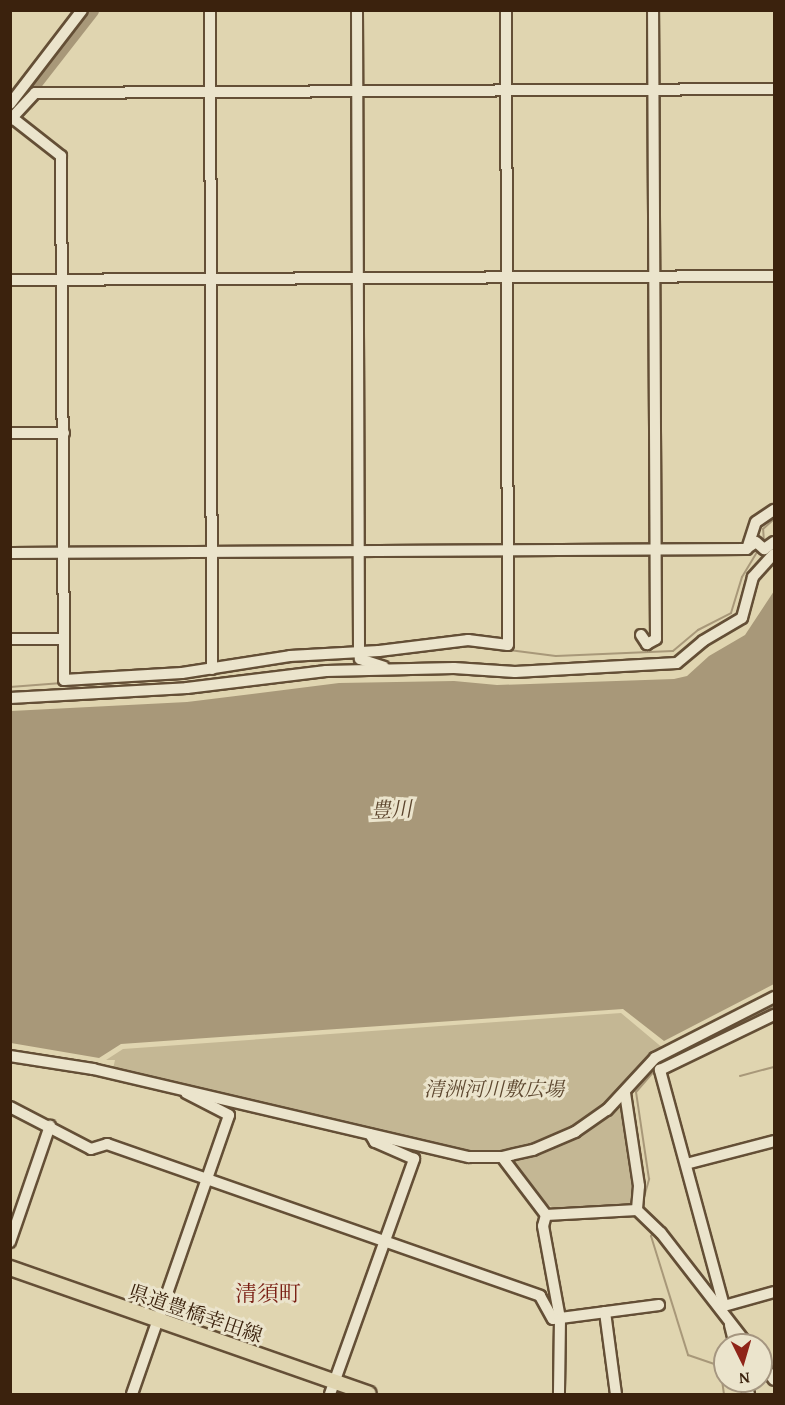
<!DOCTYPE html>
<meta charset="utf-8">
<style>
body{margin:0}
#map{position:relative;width:785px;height:1405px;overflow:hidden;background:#e0d5b0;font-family:"Gentium Book Plus","Noto Serif JP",serif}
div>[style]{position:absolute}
.green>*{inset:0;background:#c4b794}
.water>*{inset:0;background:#a89879}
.stream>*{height:2px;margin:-1px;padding:0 1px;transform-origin:1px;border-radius:1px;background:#a89879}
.river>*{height:15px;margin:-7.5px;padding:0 7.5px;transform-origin:7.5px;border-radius:7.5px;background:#a89879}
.roads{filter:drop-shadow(2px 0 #644f36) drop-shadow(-2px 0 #644f36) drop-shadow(0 2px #644f36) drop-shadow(0 -2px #644f36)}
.minor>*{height:10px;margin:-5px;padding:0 5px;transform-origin:5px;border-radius:5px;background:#ebe4cc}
.major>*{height:14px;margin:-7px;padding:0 7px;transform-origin:7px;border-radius:7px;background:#e0d5b0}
span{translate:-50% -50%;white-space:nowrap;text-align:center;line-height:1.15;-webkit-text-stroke:6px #ebe4cc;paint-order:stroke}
.park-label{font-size:20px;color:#5d472f;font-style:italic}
.street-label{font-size:20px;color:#3b220d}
.water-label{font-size:21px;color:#5c452d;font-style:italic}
.quarter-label{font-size:22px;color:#7a1f14}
.frame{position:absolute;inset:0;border:12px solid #3b220d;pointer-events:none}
.north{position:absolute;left:713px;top:1333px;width:60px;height:60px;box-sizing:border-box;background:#ebe4cc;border:2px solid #a59680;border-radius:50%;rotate:175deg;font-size:16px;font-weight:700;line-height:24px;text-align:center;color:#3b220d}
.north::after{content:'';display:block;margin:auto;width:21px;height:27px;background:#8f2418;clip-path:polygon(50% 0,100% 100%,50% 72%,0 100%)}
</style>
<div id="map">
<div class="green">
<div style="clip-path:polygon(621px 1013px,664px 1049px,646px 1060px,620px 1092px,585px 1124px,519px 1152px,476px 1155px,113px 1069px,115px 1060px,106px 1060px,123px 1049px)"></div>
<div style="clip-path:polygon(620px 1106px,636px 1185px,633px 1206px,561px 1212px,543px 1202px,512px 1163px,514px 1157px)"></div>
</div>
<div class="water">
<div style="clip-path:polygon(774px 591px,774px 984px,664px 1041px,623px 1009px,121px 1044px,99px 1058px,11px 1043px,11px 711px,187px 702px,339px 683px,454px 681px,497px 685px,674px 679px,687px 676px,709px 656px,745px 635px)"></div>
</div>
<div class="stream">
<div style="left:764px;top:542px;width:13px;rotate:-94deg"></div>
<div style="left:763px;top:529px;width:15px;rotate:-42deg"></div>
<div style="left:509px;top:650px;width:47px;rotate:7.3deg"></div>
<div style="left:556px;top:656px;width:117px;rotate:-2.4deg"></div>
<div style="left:673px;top:651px;width:33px;rotate:-40deg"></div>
<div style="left:698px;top:630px;width:37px;rotate:-27deg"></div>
<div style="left:731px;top:613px;width:38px;rotate:-73deg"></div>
<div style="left:742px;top:577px;width:33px;rotate:-59deg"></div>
<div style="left:246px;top:668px;width:66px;rotate:-6.9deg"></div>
<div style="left:10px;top:687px;width:52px;rotate:-4.4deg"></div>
<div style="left:718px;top:1036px;width:63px;rotate:-27.4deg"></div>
<div style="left:740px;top:1076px;width:35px;rotate:-15deg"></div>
<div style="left:644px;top:1197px;width:19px;rotate:-74deg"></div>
<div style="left:649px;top:1179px;width:88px;rotate:-98.5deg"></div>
<div style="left:636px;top:1092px;width:32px;rotate:-49deg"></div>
<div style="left:654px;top:1231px;width:6px;rotate:121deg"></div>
<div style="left:651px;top:1236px;width:125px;rotate:72.7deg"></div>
<div style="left:688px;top:1355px;width:34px;rotate:19deg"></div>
<div style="left:720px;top:1366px;width:28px;rotate:82deg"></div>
</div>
<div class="river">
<div style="left:10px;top:114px;width:132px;rotate:-52.1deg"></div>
</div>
<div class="roads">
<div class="minor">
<div style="left:210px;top:10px;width:659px;rotate:89.83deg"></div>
<div style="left:357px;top:10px;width:642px;rotate:89.82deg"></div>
<div style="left:359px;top:652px;width:7px;rotate:82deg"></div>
<div style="left:360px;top:659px;width:25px;rotate:18deg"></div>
<div style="left:10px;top:104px;width:118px;rotate:-52.5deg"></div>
<div style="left:10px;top:116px;width:65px;rotate:38.1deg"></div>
<div style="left:61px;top:156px;width:524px;rotate:89.67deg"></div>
<div style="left:64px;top:680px;width:118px;rotate:-3.4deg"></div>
<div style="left:182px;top:673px;width:109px;rotate:-8.9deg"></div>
<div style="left:290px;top:656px;width:89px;rotate:-3.2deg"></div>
<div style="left:379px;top:651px;width:90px;rotate:-7deg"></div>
<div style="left:468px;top:640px;width:40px;rotate:7.1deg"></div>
<div style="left:508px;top:645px;width:635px;rotate:-90.18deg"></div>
<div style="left:10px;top:120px;width:37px;rotate:-47deg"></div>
<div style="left:35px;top:93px;width:739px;rotate:-0.31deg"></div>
<div style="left:10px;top:280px;width:764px;rotate:-0.3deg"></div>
<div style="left:10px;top:433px;width:54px"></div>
<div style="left:747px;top:549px;width:28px;rotate:-72deg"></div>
<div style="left:756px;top:522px;width:22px;rotate:-34deg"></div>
<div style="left:10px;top:553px;width:736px;rotate:-0.31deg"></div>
<div style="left:746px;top:549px;width:12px;rotate:-35deg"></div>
<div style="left:756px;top:542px;width:11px;rotate:41deg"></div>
<div style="left:764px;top:549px;width:12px;rotate:-35deg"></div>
<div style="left:641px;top:635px;width:11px;rotate:56deg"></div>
<div style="left:647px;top:644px;width:10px;rotate:-29deg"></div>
<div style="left:656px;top:639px;width:629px;rotate:-90.27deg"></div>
<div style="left:10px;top:639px;width:53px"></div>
<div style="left:10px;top:698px;width:177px;rotate:-3.2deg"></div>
<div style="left:187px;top:688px;width:140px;rotate:-7deg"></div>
<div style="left:326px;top:671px;width:128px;rotate:-1.3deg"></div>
<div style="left:454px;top:668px;width:61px;rotate:3.8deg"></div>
<div style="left:515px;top:672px;width:162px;rotate:-3.2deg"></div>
<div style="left:677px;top:663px;width:34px;rotate:-40deg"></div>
<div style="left:703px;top:641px;width:45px;rotate:-30.5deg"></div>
<div style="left:742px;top:618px;width:42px;rotate:-75deg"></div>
<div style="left:753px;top:577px;width:31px;rotate:-48deg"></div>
<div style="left:10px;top:1056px;width:84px;rotate:8.9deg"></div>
<div style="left:93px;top:1069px;width:386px;rotate:13.2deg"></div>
<div style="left:469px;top:1157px;width:33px"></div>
<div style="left:502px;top:1157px;width:32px;rotate:-13deg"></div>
<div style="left:533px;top:1150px;width:46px;rotate:-23.2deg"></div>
<div style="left:575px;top:1132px;width:39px;rotate:-35deg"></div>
<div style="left:607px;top:1110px;width:71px;rotate:-47.3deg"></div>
<div style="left:655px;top:1058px;width:134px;rotate:-27.1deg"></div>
<div style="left:625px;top:1093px;width:94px;rotate:81.4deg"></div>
<div style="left:639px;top:1186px;width:24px;rotate:95deg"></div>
<div style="left:10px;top:1107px;width:91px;rotate:27.4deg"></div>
<div style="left:91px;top:1149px;width:17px;rotate:-17deg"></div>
<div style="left:107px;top:1144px;width:459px;rotate:19.3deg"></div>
<div style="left:540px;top:1296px;width:26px;rotate:61deg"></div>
<div style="left:553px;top:1319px;width:107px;rotate:-7.5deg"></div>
<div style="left:502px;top:1157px;width:73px;rotate:52.8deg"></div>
<div style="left:546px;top:1215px;width:11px;rotate:105deg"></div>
<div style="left:543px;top:1226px;width:95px;rotate:79.6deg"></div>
<div style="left:560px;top:1319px;width:75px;rotate:90.8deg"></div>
<div style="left:686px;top:1164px;width:91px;rotate:-14.6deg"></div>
<div style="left:546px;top:1215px;width:91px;rotate:-3.1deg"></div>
<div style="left:637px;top:1210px;width:33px;rotate:44deg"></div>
<div style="left:661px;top:1233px;width:142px;rotate:52.2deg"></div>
<div style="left:10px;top:1242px;width:123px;rotate:-71deg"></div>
<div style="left:724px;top:1306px;width:52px;rotate:-15.6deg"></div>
<div style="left:719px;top:1307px;width:5px;rotate:-11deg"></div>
<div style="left:724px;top:1306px;width:245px;rotate:-105.2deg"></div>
<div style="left:660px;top:1070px;width:127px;rotate:-25.8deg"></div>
<div style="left:605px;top:1312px;width:83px;rotate:82.4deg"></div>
<div style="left:730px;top:1325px;width:21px;rotate:76deg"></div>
<div style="left:761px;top:1362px;width:22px;rotate:54deg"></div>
<div style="left:745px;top:1381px;width:14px;rotate:73deg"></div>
<div style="left:132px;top:1394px;width:295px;rotate:-70.8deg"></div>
<div style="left:229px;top:1115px;width:48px;rotate:-152.9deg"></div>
<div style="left:330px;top:1394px;width:250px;rotate:-70.3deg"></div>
<div style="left:414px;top:1159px;width:43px;rotate:-156.4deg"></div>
<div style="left:375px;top:1142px;width:9px;rotate:-122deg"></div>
</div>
<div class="major">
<div style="left:10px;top:1268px;width:380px;rotate:19.3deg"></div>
</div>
</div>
<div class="park-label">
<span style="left:494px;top:1088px">清洲河川敷広場</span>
</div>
<div class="street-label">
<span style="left:196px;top:1313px;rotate:19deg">県道豊橋幸田線</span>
</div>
<div class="water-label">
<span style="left:391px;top:810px;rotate:-3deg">豊川</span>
</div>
<div class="quarter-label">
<span style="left:268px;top:1294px">清須町</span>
</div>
<div class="frame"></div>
<div class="north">N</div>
</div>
